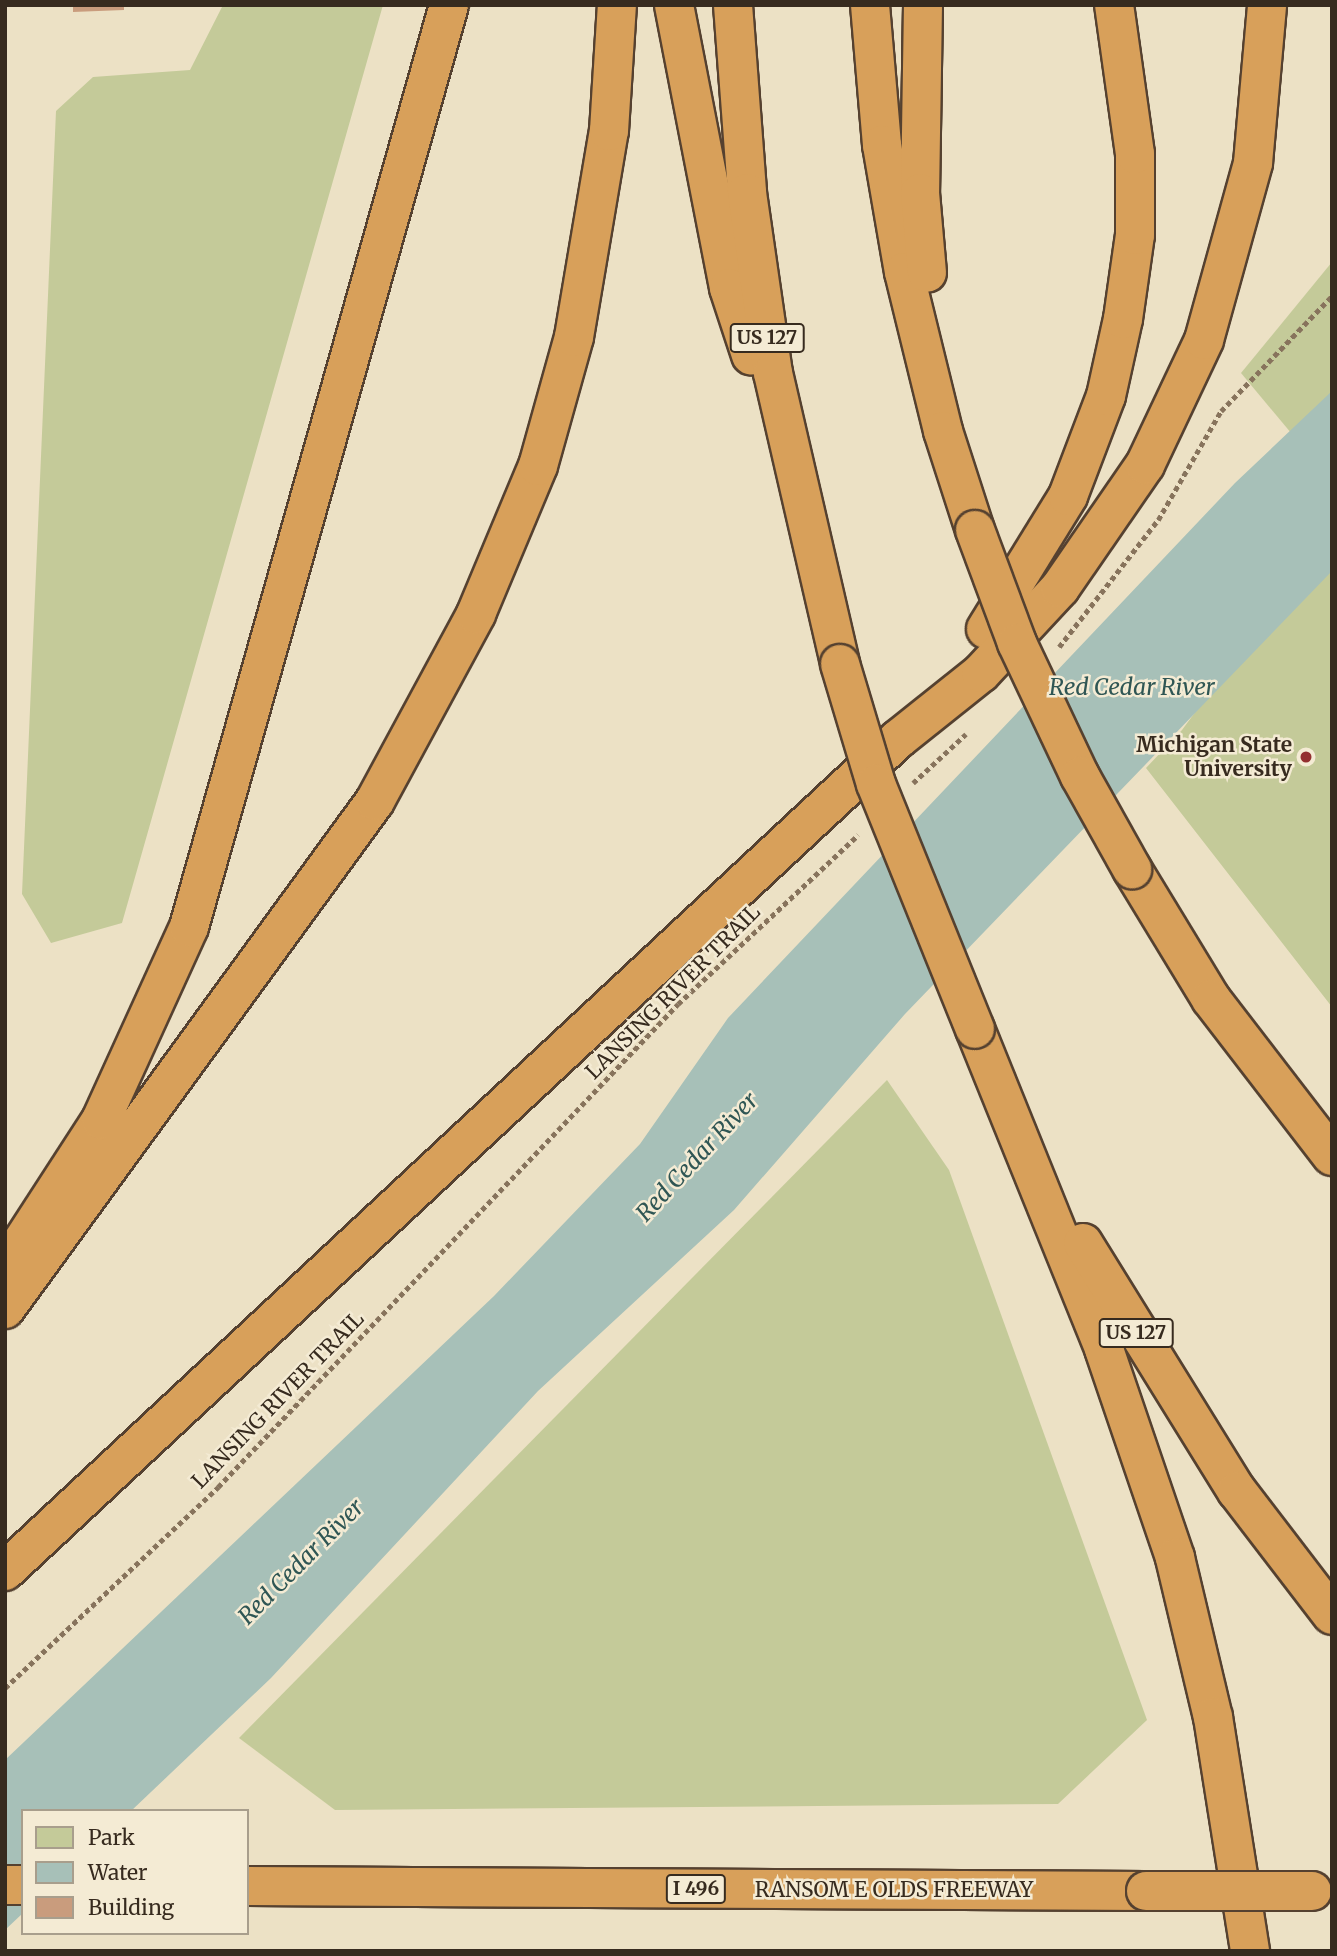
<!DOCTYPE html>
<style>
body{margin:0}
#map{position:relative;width:1337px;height:1956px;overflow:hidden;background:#ece1c5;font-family:Merriweather,serif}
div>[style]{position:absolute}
.green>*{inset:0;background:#c4ca99}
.water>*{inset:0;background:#a7c0b8}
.building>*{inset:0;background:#c99c7d}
.path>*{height:4.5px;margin-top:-2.25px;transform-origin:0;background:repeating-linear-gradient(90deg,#87735c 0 5px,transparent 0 8.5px)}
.roads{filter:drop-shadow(2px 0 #554130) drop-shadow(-2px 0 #554130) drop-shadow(0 2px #554130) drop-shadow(0 -2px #554130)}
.highway>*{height:38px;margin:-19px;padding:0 19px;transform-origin:19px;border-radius:19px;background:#d8a05a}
.bridges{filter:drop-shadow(2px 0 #554130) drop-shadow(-2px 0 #554130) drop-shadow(0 2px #554130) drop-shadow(0 -2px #554130)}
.highway-bridge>*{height:38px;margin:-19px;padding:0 19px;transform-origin:19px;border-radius:19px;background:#d8a05a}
.dots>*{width:19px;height:19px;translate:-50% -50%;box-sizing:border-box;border:4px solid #f4ebd4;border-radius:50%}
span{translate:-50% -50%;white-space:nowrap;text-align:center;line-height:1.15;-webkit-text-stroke:5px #f4ebd4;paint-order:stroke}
.shield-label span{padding:2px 5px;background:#f4ebd4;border:2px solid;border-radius:5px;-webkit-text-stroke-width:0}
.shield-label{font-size:19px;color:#372b1f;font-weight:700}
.poi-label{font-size:21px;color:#372b1f;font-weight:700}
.right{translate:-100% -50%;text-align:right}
.street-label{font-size:21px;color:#372b1f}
.water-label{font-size:23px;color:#2f5654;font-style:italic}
.frame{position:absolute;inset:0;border:7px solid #372b1f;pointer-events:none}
.legend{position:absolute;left:21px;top:1809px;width:228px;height:126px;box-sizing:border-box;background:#f4ebd4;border:2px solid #a89e8c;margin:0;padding:9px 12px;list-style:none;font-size:21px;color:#372b1f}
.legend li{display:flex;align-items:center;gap:14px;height:35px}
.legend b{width:35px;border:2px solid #a89e8c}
</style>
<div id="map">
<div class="green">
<div style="clip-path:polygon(223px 5px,383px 5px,122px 923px,51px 943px,22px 894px,56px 111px,93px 77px,190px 70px)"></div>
<div style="clip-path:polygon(1332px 262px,1332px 482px,1241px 373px)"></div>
<div style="clip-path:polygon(1332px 527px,1332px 1007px,1146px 768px,1182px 730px)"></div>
<div style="clip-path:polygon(887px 1080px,949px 1170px,1147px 1720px,1058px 1804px,335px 1810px,239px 1738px)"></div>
</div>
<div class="water">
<div style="clip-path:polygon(1332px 391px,1332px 571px,905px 1014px,734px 1210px,538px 1391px,271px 1678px,131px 1811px,23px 1811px,23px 1913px,5px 1930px,5px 1760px,494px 1296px,640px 1144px,728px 1018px,1235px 483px)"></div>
</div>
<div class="building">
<div style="clip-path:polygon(73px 5px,124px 5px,124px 10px,73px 12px)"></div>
</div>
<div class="path">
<div style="left:1059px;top:647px;width:161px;rotate:-52.1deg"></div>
<div style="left:1158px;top:520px;width:126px;rotate:-60deg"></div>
<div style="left:1221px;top:411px;width:160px;rotate:-46deg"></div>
<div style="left:913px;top:783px;width:72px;rotate:-42.8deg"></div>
<div style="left:5px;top:1688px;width:293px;rotate:-43.3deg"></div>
<div style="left:218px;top:1487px;width:667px;rotate:-46.4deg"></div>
<div style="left:678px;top:1004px;width:247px;rotate:-43.2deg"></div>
</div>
<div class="roads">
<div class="highway">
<div style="left:674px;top:5px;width:288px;rotate:79deg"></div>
<div style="left:729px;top:288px;width:71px;rotate:71.8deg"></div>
<div style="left:733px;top:5px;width:189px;rotate:85.7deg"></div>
<div style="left:747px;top:193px;width:182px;rotate:81.8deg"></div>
<div style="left:773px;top:373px;width:299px;rotate:77deg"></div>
<div style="left:870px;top:5px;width:141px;rotate:85.1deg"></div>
<div style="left:882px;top:145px;width:129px;rotate:80.2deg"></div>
<div style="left:904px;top:272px;width:164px;rotate:76.2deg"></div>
<div style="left:943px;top:431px;width:104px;rotate:72.1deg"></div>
<div style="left:923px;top:5px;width:188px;rotate:90.9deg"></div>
<div style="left:920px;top:193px;width:80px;rotate:85deg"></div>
<div style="left:986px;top:629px;width:156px;rotate:-58.3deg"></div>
<div style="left:1068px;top:496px;width:107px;rotate:-69.2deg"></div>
<div style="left:1106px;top:396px;width:79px;rotate:-77.6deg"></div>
<div style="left:1123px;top:319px;width:85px;rotate:-81.9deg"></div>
<div style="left:1135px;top:235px;width:81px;rotate:-90deg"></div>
<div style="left:1135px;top:154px;width:150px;rotate:-98deg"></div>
<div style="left:1132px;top:869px;width:152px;rotate:58.7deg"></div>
<div style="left:1211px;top:999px;width:198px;rotate:52.4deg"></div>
<div style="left:975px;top:1029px;width:345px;rotate:68deg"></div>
<div style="left:1104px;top:1349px;width:221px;rotate:71.2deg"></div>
<div style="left:1175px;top:1558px;width:163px;rotate:76.6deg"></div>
<div style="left:1213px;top:1717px;width:237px;rotate:81deg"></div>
<div style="left:1083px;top:1243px;width:292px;rotate:58.2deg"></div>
<div style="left:1237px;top:1491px;width:156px;rotate:52.5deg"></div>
<div style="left:5px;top:1268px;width:176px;rotate:-57deg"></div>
<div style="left:101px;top:1120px;width:212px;rotate:-65.5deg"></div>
<div style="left:189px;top:927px;width:958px;rotate:-74.25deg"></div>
<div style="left:5px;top:1309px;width:628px;rotate:-53.93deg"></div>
<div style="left:375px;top:801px;width:213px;rotate:-61.6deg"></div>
<div style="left:476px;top:614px;width:160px;rotate:-67.3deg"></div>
<div style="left:538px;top:466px;width:134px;rotate:-74.4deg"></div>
<div style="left:574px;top:337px;width:209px;rotate:-80.4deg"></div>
<div style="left:609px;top:131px;width:126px;rotate:-86.4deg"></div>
<div style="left:5px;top:1571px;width:1219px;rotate:-42.97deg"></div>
<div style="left:897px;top:740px;width:107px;rotate:-38.6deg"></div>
<div style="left:981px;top:673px;width:116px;rotate:-47.1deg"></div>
<div style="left:1060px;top:588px;width:150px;rotate:-55.4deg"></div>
<div style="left:1145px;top:465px;width:138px;rotate:-64.7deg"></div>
<div style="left:1204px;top:340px;width:184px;rotate:-74.5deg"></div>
<div style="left:1253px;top:163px;width:159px;rotate:-84.9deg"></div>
<div style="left:5px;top:1885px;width:18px"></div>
<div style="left:247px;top:1886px;width:899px;rotate:0.32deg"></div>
</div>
</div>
<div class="bridges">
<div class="highway-bridge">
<div style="left:975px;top:530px;width:121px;rotate:69.6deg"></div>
<div style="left:1017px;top:643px;width:147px;rotate:64.7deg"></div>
<div style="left:1080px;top:776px;width:107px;rotate:60.8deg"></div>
<div style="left:840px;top:664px;width:125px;rotate:73.3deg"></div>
<div style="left:876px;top:784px;width:264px;rotate:68deg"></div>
<div style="left:1146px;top:1891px;width:166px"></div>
</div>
</div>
<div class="dots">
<div style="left:1306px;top:757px;background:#932f2f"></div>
</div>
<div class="shield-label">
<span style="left:767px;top:338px">US 127</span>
<span style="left:1136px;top:1333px">US 127</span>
<span style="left:696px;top:1889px">I 496</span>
</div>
<div class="poi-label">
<span class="right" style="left:1292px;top:757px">Michigan State<br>University</span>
</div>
<div class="street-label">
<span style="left:673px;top:992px;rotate:-45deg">LANSING RIVER TRAIL</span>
<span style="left:278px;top:1400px;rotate:-46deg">LANSING RIVER TRAIL</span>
<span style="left:894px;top:1890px">RANSOM E OLDS FREEWAY</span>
</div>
<div class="water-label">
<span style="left:1132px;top:687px">Red Cedar River</span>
<span style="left:697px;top:1157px;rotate:-47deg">Red Cedar River</span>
<span style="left:301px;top:1562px;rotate:-45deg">Red Cedar River</span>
</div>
<div class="frame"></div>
<ul class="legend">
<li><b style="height:19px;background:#c4ca99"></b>Park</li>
<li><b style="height:19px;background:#a7c0b8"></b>Water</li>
<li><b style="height:19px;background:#c99c7d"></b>Building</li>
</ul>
</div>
